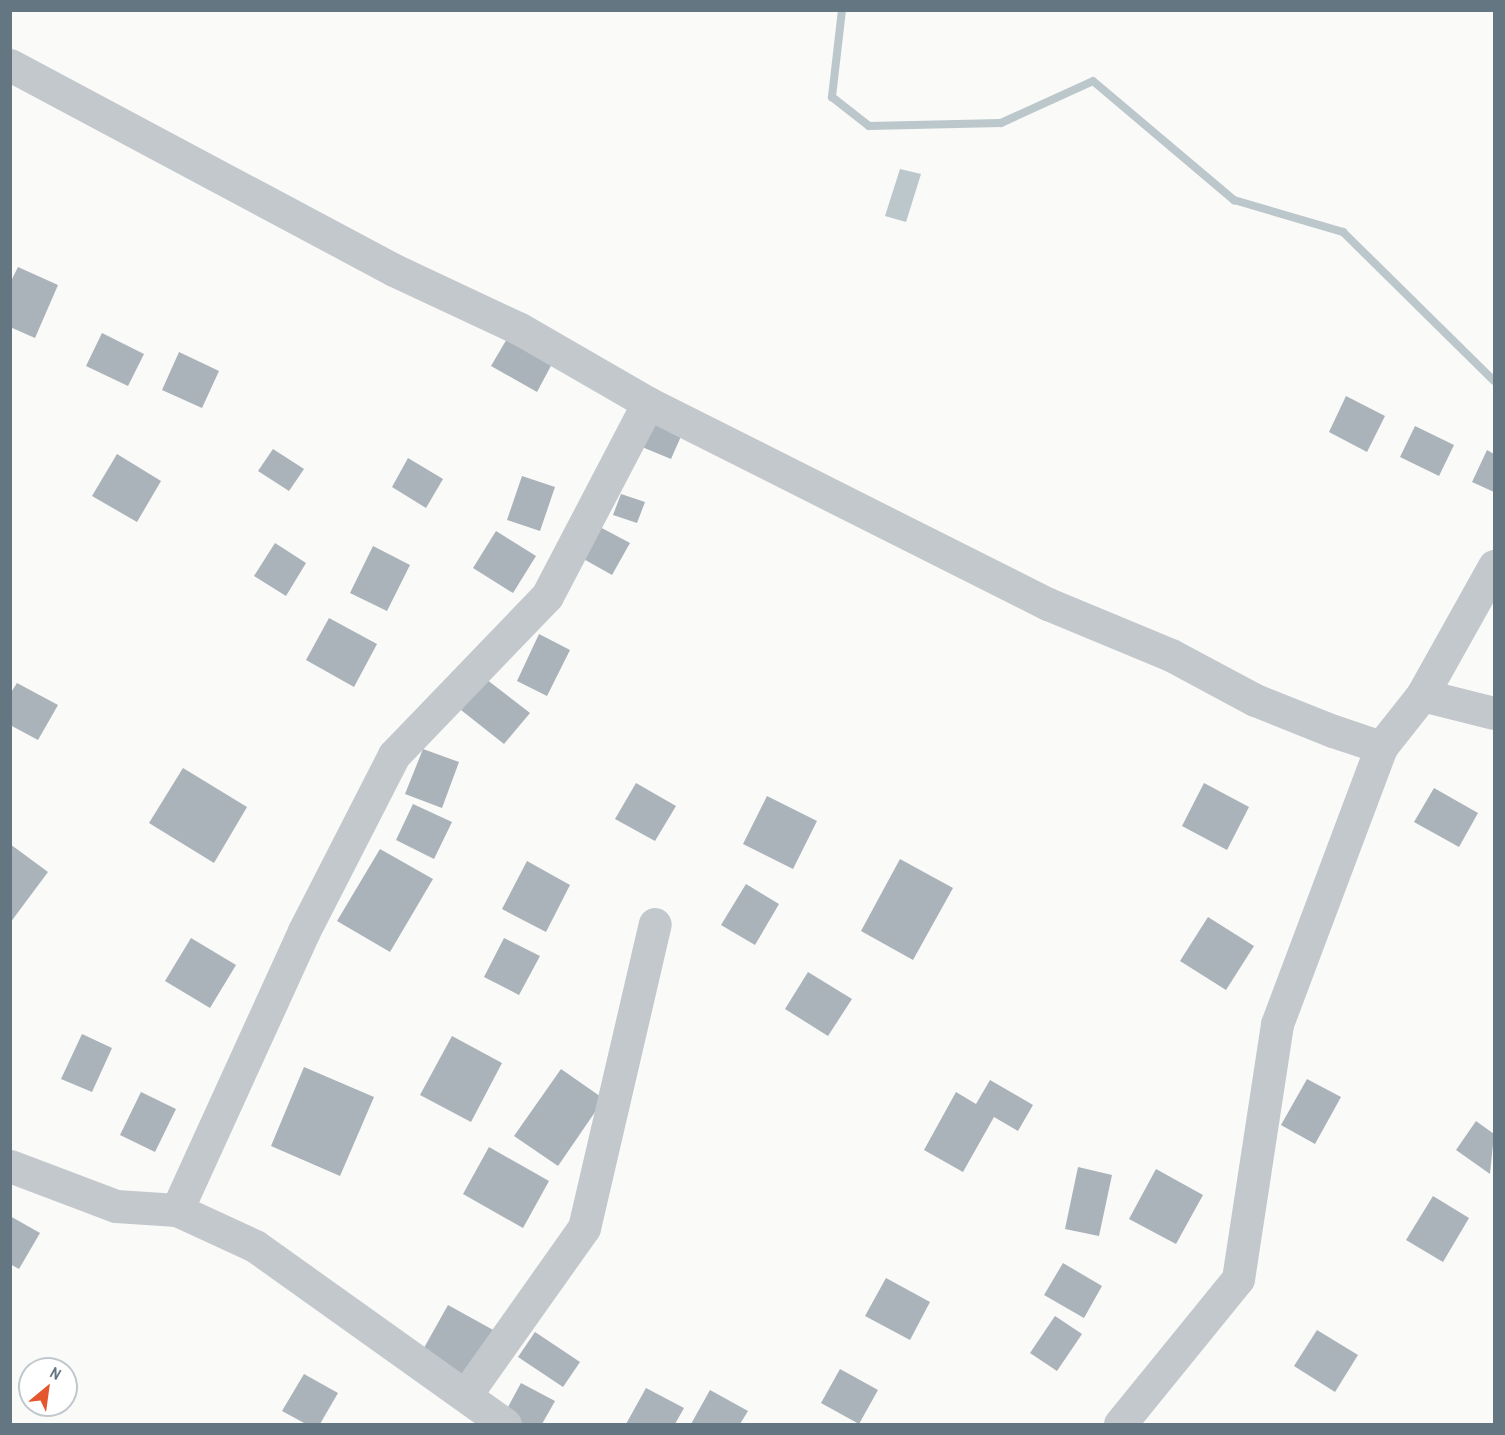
<!DOCTYPE html>
<style>
body{margin:0}
#map{position:relative;width:1505px;height:1435px;overflow:hidden;background:#fafaf8;font-family:"Archivo Narrow",sans-serif}
div>[style]{position:absolute}
.water>*{inset:0;background:#bbc7cb}
.stream>*{height:8px;margin:-4px;padding:0 4px;transform-origin:4px;border-radius:4px;background:#bbc7cb}
.building>*{inset:0;background:#aab3b9}
.minor>*{height:33px;margin:-16.5px;padding:0 16.5px;transform-origin:16.5px;border-radius:16.5px;background:#c3c8cc}
span{translate:-50% -50%;white-space:nowrap;text-align:center;line-height:1.15;-webkit-text-stroke:6px #fff;paint-order:stroke}
.frame{position:absolute;inset:0;border:12px solid #657683;pointer-events:none}
.north{position:absolute;left:18px;top:1357px;width:60px;height:60px;box-sizing:border-box;background:#fff;border:2px solid #c1c8cd;border-radius:50%;rotate:29deg;font-size:16px;font-weight:700;line-height:24px;text-align:center;color:#657683}
.north::after{content:'';display:block;margin:auto;width:21px;height:27px;background:#e4572e;clip-path:polygon(50% 0,100% 100%,50% 72%,0 100%)}
</style>
<div id="map">
<div class="water">
<div style="clip-path:polygon(900px 169px,921px 174px,906px 222px,885px 216px)"></div>
</div>
<div class="stream">
<div style="left:842px;top:10px;width:88px;rotate:96.6deg"></div>
<div style="left:832px;top:97px;width:47px;rotate:38.1deg"></div>
<div style="left:869px;top:126px;width:132px;rotate:-1.3deg"></div>
<div style="left:1001px;top:123px;width:101px;rotate:-24.5deg"></div>
<div style="left:1093px;top:81px;width:185px;rotate:40.2deg"></div>
<div style="left:1234px;top:200px;width:114px;rotate:16.4deg"></div>
<div style="left:1343px;top:232px;width:212px;rotate:44.6deg"></div>
</div>
<div class="building">
<div style="clip-path:polygon(18px 267px,58px 285px,35px 338px,10px 327px,10px 283px)"></div>
<div style="clip-path:polygon(102px 333px,144px 354px,128px 386px,86px 366px)"></div>
<div style="clip-path:polygon(508px 337px,553px 362px,537px 392px,491px 366px)"></div>
<div style="clip-path:polygon(179px 352px,219px 371px,202px 408px,162px 390px)"></div>
<div style="clip-path:polygon(1346px 396px,1385px 416px,1367px 452px,1329px 432px)"></div>
<div style="clip-path:polygon(654px 421px,682px 434px,671px 459px,642px 447px)"></div>
<div style="clip-path:polygon(1415px 426px,1454px 445px,1439px 476px,1400px 457px)"></div>
<div style="clip-path:polygon(273px 449px,304px 469px,289px 491px,258px 471px)"></div>
<div style="clip-path:polygon(1487px 450px,1494px 454px,1494px 492px,1472px 482px)"></div>
<div style="clip-path:polygon(117px 454px,161px 481px,137px 522px,92px 496px)"></div>
<div style="clip-path:polygon(408px 458px,443px 479px,426px 508px,392px 487px)"></div>
<div style="clip-path:polygon(522px 476px,555px 487px,540px 531px,507px 520px)"></div>
<div style="clip-path:polygon(621px 494px,645px 502px,637px 523px,613px 515px)"></div>
<div style="clip-path:polygon(598px 526px,630px 543px,612px 575px,580px 557px)"></div>
<div style="clip-path:polygon(496px 531px,536px 556px,513px 593px,473px 568px)"></div>
<div style="clip-path:polygon(275px 543px,306px 563px,286px 596px,254px 576px)"></div>
<div style="clip-path:polygon(373px 546px,410px 565px,387px 611px,350px 593px)"></div>
<div style="clip-path:polygon(329px 618px,377px 644px,354px 687px,306px 660px)"></div>
<div style="clip-path:polygon(539px 634px,570px 650px,547px 696px,517px 681px)"></div>
<div style="clip-path:polygon(486px 679px,530px 713px,504px 744px,461px 710px)"></div>
<div style="clip-path:polygon(17px 683px,58px 705px,38px 740px,10px 725px,10px 694px)"></div>
<div style="clip-path:polygon(423px 749px,459px 762px,442px 808px,405px 794px)"></div>
<div style="clip-path:polygon(183px 768px,247px 807px,214px 863px,149px 823px)"></div>
<div style="clip-path:polygon(636px 783px,676px 806px,655px 841px,615px 819px)"></div>
<div style="clip-path:polygon(1204px 783px,1249px 807px,1227px 850px,1182px 826px)"></div>
<div style="clip-path:polygon(1434px 788px,1478px 813px,1459px 847px,1414px 822px)"></div>
<div style="clip-path:polygon(767px 796px,817px 821px,793px 869px,743px 844px)"></div>
<div style="clip-path:polygon(413px 804px,452px 822px,434px 859px,396px 840px)"></div>
<div style="clip-path:polygon(10px 844px,48px 872px,10px 923px)"></div>
<div style="clip-path:polygon(380px 849px,433px 879px,390px 952px,337px 921px)"></div>
<div style="clip-path:polygon(900px 859px,953px 888px,913px 960px,861px 931px)"></div>
<div style="clip-path:polygon(527px 861px,570px 885px,546px 932px,502px 909px)"></div>
<div style="clip-path:polygon(746px 884px,779px 904px,755px 945px,721px 925px)"></div>
<div style="clip-path:polygon(1208px 917px,1254px 946px,1226px 990px,1180px 961px)"></div>
<div style="clip-path:polygon(191px 938px,236px 965px,210px 1008px,165px 981px)"></div>
<div style="clip-path:polygon(504px 938px,540px 956px,519px 995px,484px 977px)"></div>
<div style="clip-path:polygon(808px 972px,852px 999px,828px 1036px,785px 1009px)"></div>
<div style="clip-path:polygon(82px 1034px,112px 1048px,92px 1092px,61px 1079px)"></div>
<div style="clip-path:polygon(452px 1036px,502px 1063px,471px 1122px,420px 1095px)"></div>
<div style="clip-path:polygon(304px 1067px,374px 1097px,340px 1176px,271px 1146px)"></div>
<div style="clip-path:polygon(561px 1069px,604px 1099px,558px 1166px,514px 1136px)"></div>
<div style="clip-path:polygon(1307px 1079px,1341px 1097px,1315px 1144px,1281px 1125px)"></div>
<div style="clip-path:polygon(990px 1080px,1033px 1105px,1018px 1131px,994px 1117px,963px 1172px,924px 1150px,956px 1092px,976px 1104px)"></div>
<div style="clip-path:polygon(141px 1092px,176px 1109px,155px 1152px,120px 1135px)"></div>
<div style="clip-path:polygon(1476px 1121px,1494px 1134px,1490px 1174px,1456px 1150px)"></div>
<div style="clip-path:polygon(489px 1147px,549px 1181px,523px 1228px,463px 1194px)"></div>
<div style="clip-path:polygon(1078px 1167px,1112px 1175px,1099px 1236px,1065px 1229px)"></div>
<div style="clip-path:polygon(1156px 1169px,1203px 1195px,1176px 1244px,1129px 1219px)"></div>
<div style="clip-path:polygon(1433px 1196px,1469px 1218px,1443px 1262px,1406px 1240px)"></div>
<div style="clip-path:polygon(10px 1216px,40px 1233px,19px 1269px,10px 1264px)"></div>
<div style="clip-path:polygon(1063px 1263px,1102px 1286px,1084px 1318px,1044px 1295px)"></div>
<div style="clip-path:polygon(886px 1278px,930px 1302px,910px 1340px,865px 1316px)"></div>
<div style="clip-path:polygon(448px 1305px,495px 1331px,467px 1381px,420px 1355px)"></div>
<div style="clip-path:polygon(1055px 1316px,1082px 1334px,1057px 1371px,1030px 1353px)"></div>
<div style="clip-path:polygon(1317px 1330px,1358px 1355px,1335px 1392px,1294px 1366px)"></div>
<div style="clip-path:polygon(535px 1332px,580px 1362px,563px 1387px,518px 1357px)"></div>
<div style="clip-path:polygon(840px 1369px,878px 1390px,859px 1424px,821px 1403px)"></div>
<div style="clip-path:polygon(304px 1374px,338px 1393px,320px 1424px,306px 1424px,282px 1411px)"></div>
<div style="clip-path:polygon(521px 1383px,555px 1401px,542px 1424px,513px 1424px,502px 1418px)"></div>
<div style="clip-path:polygon(646px 1388px,684px 1408px,675px 1424px,626px 1424px)"></div>
<div style="clip-path:polygon(710px 1390px,748px 1411px,740px 1424px,691px 1424px)"></div>
</div>
<div class="minor">
<div style="left:10px;top:65px;width:435px;rotate:28.1deg"></div>
<div style="left:394px;top:270px;width:139px;rotate:25.1deg"></div>
<div style="left:520px;top:329px;width:148px;rotate:30deg"></div>
<div style="left:648px;top:403px;width:218px;rotate:117.6deg"></div>
<div style="left:547px;top:596px;width:221px;rotate:133.9deg"></div>
<div style="left:394px;top:755px;width:198px;rotate:117.1deg"></div>
<div style="left:304px;top:931px;width:307px;rotate:114.5deg"></div>
<div style="left:648px;top:403px;width:448px;rotate:26.7deg"></div>
<div style="left:1048px;top:604px;width:133px;rotate:22.5deg"></div>
<div style="left:1171px;top:655px;width:95px;rotate:28.2deg"></div>
<div style="left:1255px;top:700px;width:84px;rotate:21.7deg"></div>
<div style="left:1333px;top:731px;width:51px;rotate:18.4deg"></div>
<div style="left:1381px;top:747px;width:66px;rotate:-51.7deg"></div>
<div style="left:1422px;top:695px;width:74px;rotate:14deg"></div>
<div style="left:1422px;top:695px;width:148px;rotate:-60.8deg"></div>
<div style="left:10px;top:1166px;width:113px;rotate:20.7deg"></div>
<div style="left:116px;top:1206px;width:61px;rotate:3.8deg"></div>
<div style="left:177px;top:1210px;width:86px;rotate:24.8deg"></div>
<div style="left:255px;top:1246px;width:307px;rotate:35.5deg"></div>
<div style="left:467px;top:1393px;width:202px;rotate:-54.7deg"></div>
<div style="left:584px;top:1228px;width:312px;rotate:-76.9deg"></div>
<div style="left:1120px;top:1424px;width:187px;rotate:-50.9deg"></div>
<div style="left:1238px;top:1279px;width:258px;rotate:-81.3deg"></div>
<div style="left:1277px;top:1024px;width:296px;rotate:-69.4deg"></div>
</div>
<div class="frame"></div>
<div class="north">N</div>
</div>
